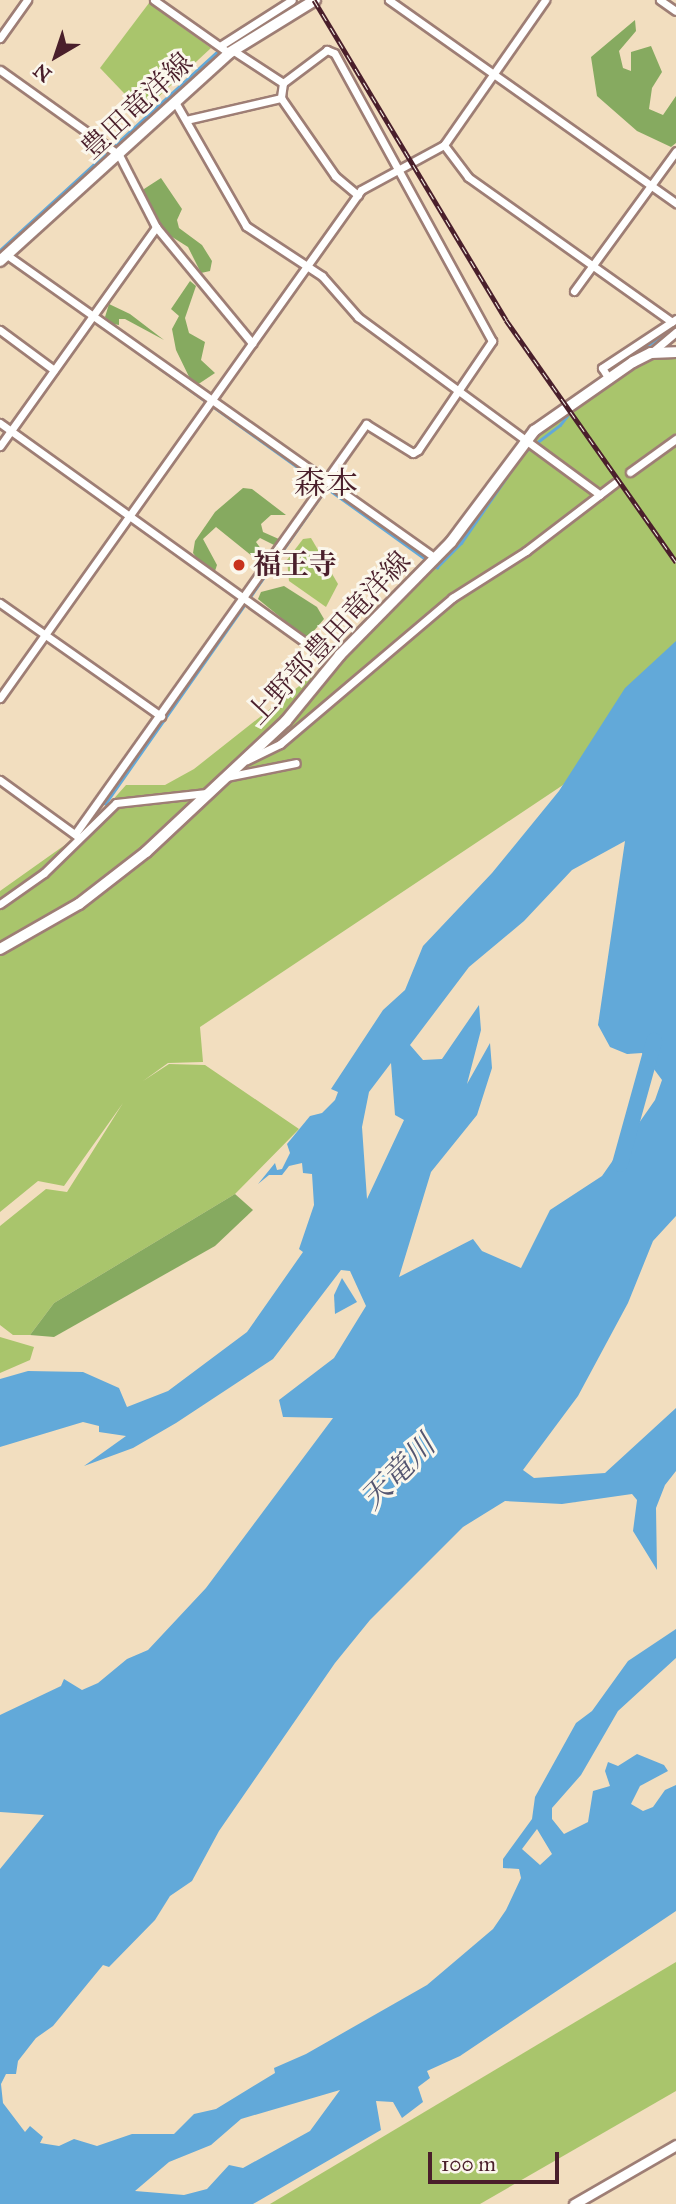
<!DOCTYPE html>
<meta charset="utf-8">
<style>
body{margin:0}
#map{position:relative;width:676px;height:2204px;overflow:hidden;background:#f2debf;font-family:"IM FELL Great Primer","Noto Serif JP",serif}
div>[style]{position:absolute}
.green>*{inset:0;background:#a9c56c}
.forest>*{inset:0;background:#86aa60}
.water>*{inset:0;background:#62a9d9}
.stream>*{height:2.5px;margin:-1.25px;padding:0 1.25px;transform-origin:1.25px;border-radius:1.25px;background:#62a9d9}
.river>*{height:16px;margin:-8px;padding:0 8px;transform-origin:8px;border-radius:8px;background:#62a9d9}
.roads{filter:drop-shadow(2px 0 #9e7e75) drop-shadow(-2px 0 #9e7e75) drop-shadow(0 2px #9e7e75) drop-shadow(0 -2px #9e7e75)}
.minor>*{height:7px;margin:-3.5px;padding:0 3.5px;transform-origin:3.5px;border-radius:3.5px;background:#fff}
.tertiary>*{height:9px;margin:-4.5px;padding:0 4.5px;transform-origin:4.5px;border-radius:4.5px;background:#fff}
.secondary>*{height:10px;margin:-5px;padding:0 5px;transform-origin:5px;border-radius:5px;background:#fff}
.rail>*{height:5px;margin-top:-2.5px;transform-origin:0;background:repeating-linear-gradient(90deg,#fbf7ec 0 8px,#4a1f2b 0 16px);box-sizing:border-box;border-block:2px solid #4a1f2b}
.dots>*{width:19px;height:19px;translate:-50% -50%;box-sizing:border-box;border:4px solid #fbf7ec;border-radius:50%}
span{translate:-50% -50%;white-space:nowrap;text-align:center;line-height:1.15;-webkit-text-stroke:6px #fbf7ec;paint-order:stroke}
.street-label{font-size:28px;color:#4a1f2b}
.poi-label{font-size:28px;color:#4a1f2b;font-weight:700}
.left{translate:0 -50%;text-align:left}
.water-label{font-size:30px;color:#545671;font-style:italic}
.quarter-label{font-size:32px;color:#4a1f2b}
.north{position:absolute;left:21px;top:21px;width:70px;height:70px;-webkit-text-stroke:5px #fbf7ec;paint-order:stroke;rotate:219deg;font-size:19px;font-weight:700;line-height:28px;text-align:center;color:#4a1f2b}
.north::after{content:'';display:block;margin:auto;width:24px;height:32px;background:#4a1f2b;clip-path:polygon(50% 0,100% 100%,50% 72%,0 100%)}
.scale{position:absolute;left:428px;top:2152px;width:131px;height:32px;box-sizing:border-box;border:4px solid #4a1f2b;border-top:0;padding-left:9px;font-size:21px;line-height:24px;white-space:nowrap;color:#4a1f2b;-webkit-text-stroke:5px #fbf7ec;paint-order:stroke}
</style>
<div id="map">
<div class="green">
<div style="clip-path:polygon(149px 3px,211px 48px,142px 112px,100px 68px)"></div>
<div style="clip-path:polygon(676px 352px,676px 648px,563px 785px,200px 1027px,203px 1062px,168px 1063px,143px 1081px,169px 1064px,205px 1065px,299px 1129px,235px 1194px,54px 1303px,30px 1335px,13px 1335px,0 1325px,0 1226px,46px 1189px,67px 1192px,123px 1103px,64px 1186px,38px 1181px,0 1212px,0 891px,86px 830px,126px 785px,165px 785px,194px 769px,346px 649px,456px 535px,542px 425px,613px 376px,657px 353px)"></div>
<div style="clip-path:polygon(311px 538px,338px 584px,326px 607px,289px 581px,287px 560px,303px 539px)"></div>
<div style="clip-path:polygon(0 1337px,34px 1347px,30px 1360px,0 1373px)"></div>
<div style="clip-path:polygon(676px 1962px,676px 2091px,480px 2204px,270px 2204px)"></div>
</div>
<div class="forest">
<div style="clip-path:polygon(635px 20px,636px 31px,619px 51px,623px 68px,631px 71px,631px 52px,651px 46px,662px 72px,652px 88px,649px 109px,663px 115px,676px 96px,676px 143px,671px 147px,637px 131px,597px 96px,591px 57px)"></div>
<div style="clip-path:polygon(161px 178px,182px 209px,177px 220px,179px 228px,202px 245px,212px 261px,210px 271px,201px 273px,188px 247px,169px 235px,147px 209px,142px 199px,144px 189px)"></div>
<div style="clip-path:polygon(190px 281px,196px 286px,185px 318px,189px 333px,205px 342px,201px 360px,215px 373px,194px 387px,176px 350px,172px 329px,179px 316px,171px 309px)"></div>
<div style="clip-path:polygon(109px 304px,130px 314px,164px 340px,125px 319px,119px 319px,119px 325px,113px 324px,105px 317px)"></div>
<div style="clip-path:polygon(243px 488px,252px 489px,286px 515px,271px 515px,261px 524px,263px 532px,281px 540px,276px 546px,260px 538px,256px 542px,267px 557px,262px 564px,216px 527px,203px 539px,217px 565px,215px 571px,199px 561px,193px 553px,195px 541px,215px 512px)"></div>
<div style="clip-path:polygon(284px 586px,317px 607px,324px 619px,307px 639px,258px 599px,261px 592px)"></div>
<div style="clip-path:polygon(235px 1194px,253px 1210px,215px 1246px,54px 1337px,30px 1335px,54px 1303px)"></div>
</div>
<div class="water">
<div style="clip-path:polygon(evenodd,676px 641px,676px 1216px,653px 1241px,628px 1303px,578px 1396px,523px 1470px,534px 1478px,605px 1473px,676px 1408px,676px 1471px,665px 1485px,656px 1508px,657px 1570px,633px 1531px,637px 1500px,632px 1494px,562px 1504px,505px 1501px,463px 1527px,370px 1620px,335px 1663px,219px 1831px,192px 1881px,170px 1896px,155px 1920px,109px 1967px,103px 1965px,53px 2026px,36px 2038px,18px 2061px,16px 2074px,6px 2074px,1px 2084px,3px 2103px,25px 2132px,30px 2126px,43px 2137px,40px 2143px,59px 2146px,74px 2139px,97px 2146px,132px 2134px,174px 2134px,194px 2114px,216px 2109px,275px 2073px,274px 2068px,306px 2054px,427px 1985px,493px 1929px,506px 1910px,521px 1878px,519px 1869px,503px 1868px,503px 1859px,532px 1819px,535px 1797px,576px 1723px,592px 1711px,628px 1661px,676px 1629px,676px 1658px,618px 1711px,581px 1775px,552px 1808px,552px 1819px,564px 1834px,588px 1822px,593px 1791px,610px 1786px,605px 1771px,608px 1762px,618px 1766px,637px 1754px,664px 1765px,668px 1771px,640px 1786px,631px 1804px,643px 1811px,653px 1807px,665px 1790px,676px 1785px,676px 1911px,460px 2056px,427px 2071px,430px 2078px,418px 2087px,423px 2102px,402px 2118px,393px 2102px,376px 2101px,381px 2130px,253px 2204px,0 2204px,0 1869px,44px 1815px,0 1812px,0 1715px,61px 1686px,64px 1679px,82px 1690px,98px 1683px,127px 1659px,148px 1650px,206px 1588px,333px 1418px,283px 1417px,279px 1400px,334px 1358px,366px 1306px,350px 1271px,341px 1270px,273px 1359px,176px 1423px,133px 1448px,84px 1466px,126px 1436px,99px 1432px,99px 1426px,83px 1422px,0 1447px,0 1379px,28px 1371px,83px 1372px,119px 1388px,127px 1407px,168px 1391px,247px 1332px,303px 1252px,299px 1249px,314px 1205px,312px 1174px,303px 1173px,302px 1163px,289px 1166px,282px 1175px,269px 1175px,258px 1184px,275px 1163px,277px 1170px,282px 1169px,290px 1153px,287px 1144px,310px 1116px,322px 1113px,335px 1100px,338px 1092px,331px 1089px,383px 1010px,405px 990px,423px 946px,492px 873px,559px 791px,625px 688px,676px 641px,625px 841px,598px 1025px,610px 1047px,627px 1054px,642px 1053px,662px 1080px,655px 1100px,602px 1176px,550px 1210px,521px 1268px,482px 1251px,473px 1239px,399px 1277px,431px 1172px,477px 1115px,492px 1068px,490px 1043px,467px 1084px,481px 1030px,479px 1005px,442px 1059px,423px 1060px,410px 1045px,469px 967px,524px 921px,572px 870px,625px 841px,676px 641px,391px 1063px,395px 1115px,404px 1120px,367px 1199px,362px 1127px,369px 1092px,391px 1063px,676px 641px,537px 1829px,552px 1854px,540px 1865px,522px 1849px,537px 1829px,676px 641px,340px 2090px,310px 2131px,243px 2168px,229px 2165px,207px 2189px,184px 2195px,135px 2191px,169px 2162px,211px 2145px,241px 2119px,340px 2090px)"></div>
<div style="clip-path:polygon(342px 1278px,357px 1302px,335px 1314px,334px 1295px)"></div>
</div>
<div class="stream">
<div style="left:0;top:250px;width:292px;rotate:-42.4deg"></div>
<div style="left:216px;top:53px;width:102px;rotate:-31.3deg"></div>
<div style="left:54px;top:292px;width:472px;rotate:35.7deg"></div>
<div style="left:437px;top:567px;width:34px;rotate:-45deg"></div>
<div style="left:461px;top:543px;width:109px;rotate:-55.4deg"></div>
<div style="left:523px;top:453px;width:46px;rotate:-37.1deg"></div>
<div style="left:560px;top:425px;width:18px;rotate:-52deg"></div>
<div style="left:585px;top:391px;width:112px;rotate:-36deg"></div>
<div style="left:105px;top:804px;width:386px;rotate:-55deg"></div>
</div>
<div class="river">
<div style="left:620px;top:1164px;width:128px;rotate:-74.5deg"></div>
</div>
<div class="roads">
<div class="minor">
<div style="left:154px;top:0;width:92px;rotate:35.2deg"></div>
<div style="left:389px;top:0;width:352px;rotate:35.3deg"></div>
<div style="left:660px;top:0;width:19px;rotate:35deg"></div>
<div style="left:0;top:38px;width:47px;rotate:-54.6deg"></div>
<div style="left:220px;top:46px;width:85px;rotate:-32.6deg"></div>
<div style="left:0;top:70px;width:146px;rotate:35.5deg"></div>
<div style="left:119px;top:155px;width:81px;rotate:62.8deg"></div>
<div style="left:156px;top:227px;width:151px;rotate:50.4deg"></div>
<div style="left:283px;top:83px;width:15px;rotate:98deg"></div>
<div style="left:281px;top:98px;width:95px;rotate:55.3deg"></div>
<div style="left:335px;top:176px;width:30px;rotate:40deg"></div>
<div style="left:175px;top:102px;width:143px;rotate:60.2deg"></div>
<div style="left:246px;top:226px;width:91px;rotate:33.3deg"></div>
<div style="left:322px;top:276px;width:55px;rotate:48.7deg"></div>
<div style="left:358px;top:317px;width:300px;rotate:36.3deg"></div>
<div style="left:186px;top:120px;width:98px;rotate:-13deg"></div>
<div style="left:444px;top:145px;width:40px;rotate:53deg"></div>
<div style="left:468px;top:177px;width:250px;rotate:35.4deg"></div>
<div style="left:7px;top:255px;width:523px;rotate:35.27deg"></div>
<div style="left:574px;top:291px;width:173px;rotate:-53.9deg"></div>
<div style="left:0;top:330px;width:67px;rotate:36.5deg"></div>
<div style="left:651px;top:353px;width:33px;rotate:-40deg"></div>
<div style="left:609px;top:379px;width:13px;rotate:-122deg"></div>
<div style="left:602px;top:368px;width:89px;rotate:-33.5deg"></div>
<div style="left:0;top:423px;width:382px;rotate:35.7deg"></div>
<div style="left:0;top:446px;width:269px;rotate:-54.5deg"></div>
<div style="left:630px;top:472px;width:57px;rotate:-35.7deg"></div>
<div style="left:0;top:603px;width:197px;rotate:35.1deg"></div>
<div style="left:0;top:698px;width:623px;rotate:-54.6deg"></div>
<div style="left:361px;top:190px;width:94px;rotate:-28.5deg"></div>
<div style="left:444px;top:145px;width:177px;rotate:-55.1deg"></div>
<div style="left:247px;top:760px;width:37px;rotate:-26deg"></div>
<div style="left:280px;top:744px;width:226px;rotate:-40.3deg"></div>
<div style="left:452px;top:598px;width:88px;rotate:-32.4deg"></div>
<div style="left:526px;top:551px;width:112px;rotate:-37.4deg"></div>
<div style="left:226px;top:777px;width:71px;rotate:-11.3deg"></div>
<div style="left:0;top:780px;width:95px;rotate:36deg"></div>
<div style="left:75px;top:834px;width:503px;rotate:-54.63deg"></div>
<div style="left:366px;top:424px;width:55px;rotate:31.7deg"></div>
<div style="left:413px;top:453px;width:6px;rotate:-31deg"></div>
<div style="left:418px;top:450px;width:132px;rotate:-55.8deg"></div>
<div style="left:492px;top:341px;width:328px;rotate:-118.7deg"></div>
<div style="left:334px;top:53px;width:8px;rotate:-157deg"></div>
<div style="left:327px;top:50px;width:55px;rotate:143.1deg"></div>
<div style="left:283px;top:83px;width:59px;rotate:-146.9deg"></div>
<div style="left:0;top:904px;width:54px;rotate:-35.2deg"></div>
<div style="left:44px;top:873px;width:100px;rotate:-44.2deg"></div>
<div style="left:116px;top:803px;width:91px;rotate:-6.3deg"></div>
</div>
<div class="tertiary">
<div style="left:574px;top:2204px;width:118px;rotate:-30deg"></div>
</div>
<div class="secondary">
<div style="left:0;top:261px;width:309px;rotate:-42.2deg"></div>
<div style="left:229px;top:53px;width:101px;rotate:-31.6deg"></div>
<div style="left:0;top:949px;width:91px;rotate:-29.7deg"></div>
<div style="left:79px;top:904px;width:85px;rotate:-37.8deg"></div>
<div style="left:146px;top:852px;width:192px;rotate:-43.1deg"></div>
<div style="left:286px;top:721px;width:85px;rotate:-50.7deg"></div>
<div style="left:340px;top:655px;width:158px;rotate:-45.5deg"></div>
<div style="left:451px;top:542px;width:139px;rotate:-53.2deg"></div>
<div style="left:534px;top:431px;width:121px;rotate:-34.9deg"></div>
<div style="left:633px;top:362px;width:20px;rotate:-27deg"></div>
<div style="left:651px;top:353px;width:25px;rotate:-2deg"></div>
</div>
</div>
<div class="rail">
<div style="left:314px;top:0;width:373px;rotate:59deg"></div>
<div style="left:506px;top:320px;width:296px;rotate:54.9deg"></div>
</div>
<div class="dots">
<div style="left:239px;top:565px;background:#c8321e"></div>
</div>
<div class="street-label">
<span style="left:137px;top:106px;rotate:-43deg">豊田竜洋線</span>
<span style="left:329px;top:638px;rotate:-47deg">上野部豊田竜洋線</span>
</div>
<div class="poi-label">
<span class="left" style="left:253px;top:565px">福王寺</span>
</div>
<div class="water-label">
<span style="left:398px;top:1472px;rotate:-45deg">天竜川</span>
</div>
<div class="quarter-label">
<span style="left:326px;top:484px">森本</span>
</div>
<div class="north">N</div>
<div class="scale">100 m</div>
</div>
